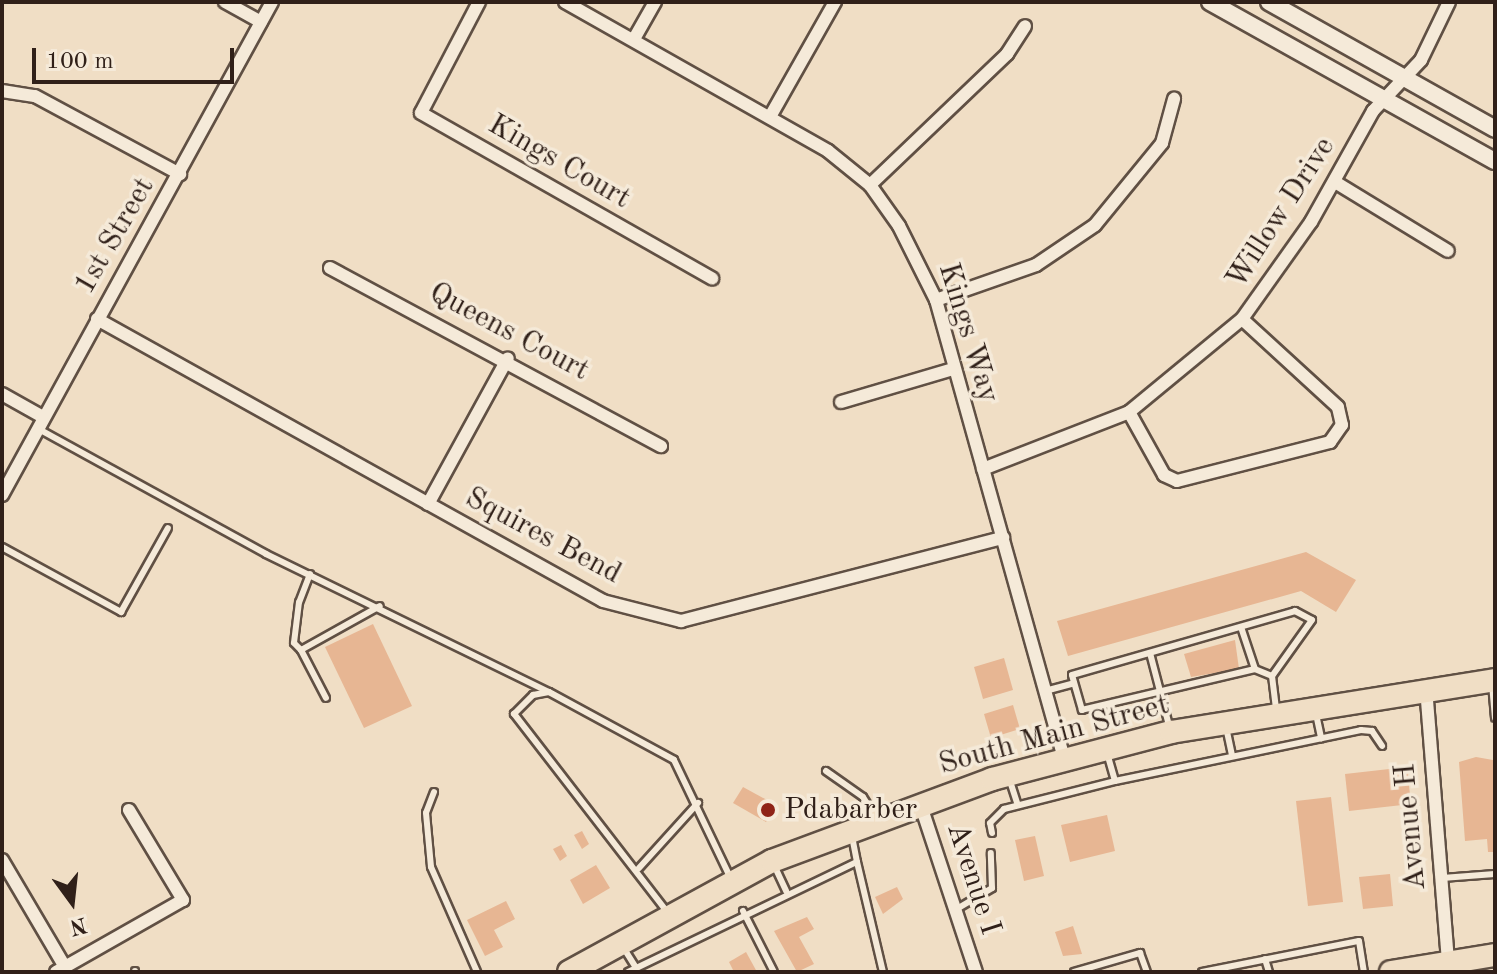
<!DOCTYPE html>
<style>
body{margin:0}
#map{position:relative;width:1497px;height:974px;overflow:hidden;background:#f0dec5;font-family:"Old Standard TT",serif}
div>[style]{position:absolute}
.building>*{inset:0;background:#e7b693}
.roads{filter:drop-shadow(2px 0 #605044) drop-shadow(-2px 0 #605044) drop-shadow(0 2px #605044) drop-shadow(0 -2px #605044)}
.lane>*{height:6px;margin:-3px;padding:0 3px;transform-origin:3px;border-radius:3px;background:#f5ead9}
.street>*{height:12px;margin:-6px;padding:0 6px;transform-origin:6px;border-radius:6px;background:#f5ead9}
.secondary>*{height:16px;margin:-8px;padding:0 8px;transform-origin:8px;border-radius:8px;background:#f5ead9}
.highway>*{height:22px;margin:-11px;padding:0 11px;transform-origin:11px;border-radius:11px;background:#f0dec5}
.dots>*{width:22px;height:22px;translate:-50% -50%;box-sizing:border-box;border:4px solid #f5ead9;border-radius:50%}
span{translate:-50% -50%;white-space:nowrap;text-align:center;line-height:1.15;-webkit-text-stroke:7px #f5ead9;paint-order:stroke}
.street-label{font-size:30px;color:#302019}
.poi-label{font-size:30px;color:#302019}
.left{translate:0 -50%;text-align:left}
.frame{position:absolute;inset:0;border:4px solid #302019;pointer-events:none}
.north{position:absolute;left:32px;top:862px;width:80px;height:80px;-webkit-text-stroke:6px #f5ead9;paint-order:stroke;rotate:165deg;font-size:22px;font-weight:700;line-height:32px;text-align:center;color:#302019}
.north::after{content:'';display:block;margin:auto;width:28px;height:36px;background:#302019;clip-path:polygon(50% 0,100% 100%,50% 72%,0 100%)}
.scale{position:absolute;left:32px;top:48px;width:202px;height:36px;box-sizing:border-box;border:4px solid #302019;border-top:0;padding-left:10px;font-size:24px;line-height:28px;white-space:nowrap;color:#302019;-webkit-text-stroke:6px #f5ead9;paint-order:stroke}
</style>
<div id="map">
<div class="building">
<div style="clip-path:polygon(1306px 552px,1356px 580px,1336px 612px,1301px 591px,1068px 656px,1057px 621px)"></div>
<div style="clip-path:polygon(373px 624px,412px 706px,364px 728px,325px 647px)"></div>
<div style="clip-path:polygon(1235px 640px,1239px 669px,1191px 677px,1184px 654px)"></div>
<div style="clip-path:polygon(1004px 658px,1013px 690px,983px 699px,974px 667px)"></div>
<div style="clip-path:polygon(1013px 705px,1020px 729px,991px 738px,984px 714px)"></div>
<div style="clip-path:polygon(1476px 757px,1493px 760px,1495px 852px,1488px 852px,1487px 839px,1465px 841px,1459px 762px)"></div>
<div style="clip-path:polygon(1407px 767px,1411px 804px,1349px 811px,1345px 774px)"></div>
<div style="clip-path:polygon(743px 787px,776px 805px,766px 822px,733px 803px)"></div>
<div style="clip-path:polygon(1331px 797px,1343px 902px,1308px 906px,1296px 801px)"></div>
<div style="clip-path:polygon(1107px 815px,1115px 851px,1070px 862px,1061px 825px)"></div>
<div style="clip-path:polygon(582px 831px,589px 844px,582px 849px,574px 835px)"></div>
<div style="clip-path:polygon(1035px 836px,1044px 876px,1024px 881px,1015px 840px)"></div>
<div style="clip-path:polygon(561px 845px,567px 856px,560px 861px,553px 849px)"></div>
<div style="clip-path:polygon(596px 865px,610px 888px,583px 904px,570px 880px)"></div>
<div style="clip-path:polygon(1390px 874px,1393px 906px,1363px 909px,1359px 877px)"></div>
<div style="clip-path:polygon(897px 887px,903px 899px,883px 914px,875px 897px)"></div>
<div style="clip-path:polygon(506px 901px,515px 919px,494px 930px,503px 947px,485px 956px,467px 920px)"></div>
<div style="clip-path:polygon(807px 917px,814px 929px,799px 937px,814px 964px,797px 972px,774px 931px)"></div>
<div style="clip-path:polygon(1073px 926px,1082px 954px,1063px 956px,1055px 932px)"></div>
<div style="clip-path:polygon(746px 952px,757px 972px,734px 972px,729px 962px)"></div>
</div>
<div class="roads">
<div class="lane">
<div style="left:37px;top:428px;width:261px;rotate:28.8deg"></div>
<div style="left:266px;top:554px;width:315px;rotate:26deg"></div>
<div style="left:2px;top:547px;width:136px;rotate:28.6deg"></div>
<div style="left:121px;top:612px;width:96px;rotate:-60.8deg"></div>
<div style="left:310px;top:574px;width:30px;rotate:111deg"></div>
<div style="left:299px;top:602px;width:41px;rotate:97deg"></div>
<div style="left:294px;top:643px;width:10px;rotate:45deg"></div>
<div style="left:301px;top:650px;width:90px;rotate:-29.1deg"></div>
<div style="left:1241px;top:627px;width:44px;rotate:71.6deg"></div>
<div style="left:301px;top:650px;width:54px;rotate:62.5deg"></div>
<div style="left:1150px;top:653px;width:79px;rotate:75.3deg"></div>
<div style="left:1272px;top:676px;width:18px;rotate:-158deg"></div>
<div style="left:1255px;top:669px;width:178px;rotate:166.7deg"></div>
<div style="left:1082px;top:710px;width:36px;rotate:-106deg"></div>
<div style="left:1072px;top:675px;width:232px;rotate:-16deg"></div>
<div style="left:1295px;top:611px;width:19px;rotate:28deg"></div>
<div style="left:1312px;top:620px;width:69px;rotate:125.5deg"></div>
<div style="left:1272px;top:676px;width:33px;rotate:83deg"></div>
<div style="left:1492px;top:684px;width:34px;rotate:85deg"></div>
<div style="left:1045px;top:691px;width:30px;rotate:-15deg"></div>
<div style="left:1316px;top:714px;width:25px;rotate:78deg"></div>
<div style="left:1226px;top:727px;width:29px;rotate:78deg"></div>
<div style="left:1107px;top:753px;width:29px;rotate:74deg"></div>
<div style="left:826px;top:771px;width:45px;rotate:35.1deg"></div>
<div style="left:863px;top:797px;width:22px;rotate:58deg"></div>
<div style="left:1009px;top:778px;width:28px;rotate:72deg"></div>
<div style="left:434px;top:792px;width:22px;rotate:111deg"></div>
<div style="left:426px;top:813px;width:54px;rotate:84.7deg"></div>
<div style="left:431px;top:867px;width:115px;rotate:66.3deg"></div>
<div style="left:992px;top:833px;width:10px;rotate:-101deg"></div>
<div style="left:990px;top:823px;width:20px;rotate:-45deg"></div>
<div style="left:1004px;top:809px;width:114px;rotate:-14.2deg"></div>
<div style="left:1115px;top:781px;width:251px;rotate:-11.7deg"></div>
<div style="left:1361px;top:730px;width:11px;rotate:5deg"></div>
<div style="left:1372px;top:731px;width:18px;rotate:56deg"></div>
<div style="left:857px;top:862px;width:113px;rotate:76.7deg"></div>
<div style="left:774px;top:865px;width:29px;rotate:65deg"></div>
<div style="left:639px;top:868px;width:88px;rotate:-47.8deg"></div>
<div style="left:1442px;top:878px;width:53px;rotate:-4.3deg"></div>
<div style="left:955px;top:910px;width:43px;rotate:-30.7deg"></div>
<div style="left:992px;top:888px;width:35px;rotate:-92deg"></div>
<div style="left:743px;top:911px;width:68px;rotate:63.1deg"></div>
<div style="left:668px;top:913px;width:252px;rotate:-127.7deg"></div>
<div style="left:514px;top:714px;width:27px;rotate:-45deg"></div>
<div style="left:533px;top:695px;width:16px;rotate:-11deg"></div>
<div style="left:549px;top:692px;width:142px;rotate:28.5deg"></div>
<div style="left:674px;top:760px;width:130px;rotate:64.4deg"></div>
<div style="left:623px;top:947px;width:25px;rotate:58deg"></div>
<div style="left:1265px;top:959px;width:14px;rotate:73deg"></div>
<div style="left:135px;top:971px;width:1px;rotate:90deg"></div>
<div style="left:628px;top:972px;width:254px;rotate:-25.7deg"></div>
<div style="left:857px;top:862px;width:26px;rotate:-101deg"></div>
<div style="left:1074px;top:972px;width:69px;rotate:-16.1deg"></div>
<div style="left:1140px;top:953px;width:20px;rotate:70deg"></div>
<div style="left:1202px;top:972px;width:160px;rotate:-11.2deg"></div>
<div style="left:1359px;top:941px;width:31px;rotate:81deg"></div>
</div>
<div class="street">
<div style="left:225px;top:2px;width:41px;rotate:29.1deg"></div>
<div style="left:479px;top:2px;width:125px;rotate:117.6deg"></div>
<div style="left:421px;top:113px;width:335px;rotate:29.6deg"></div>
<div style="left:565px;top:2px;width:302px;rotate:29.5deg"></div>
<div style="left:828px;top:151px;width:54px;rotate:39deg"></div>
<div style="left:870px;top:185px;width:50px;rotate:54.7deg"></div>
<div style="left:899px;top:226px;width:83px;rotate:63.4deg"></div>
<div style="left:936px;top:300px;width:476px;rotate:74.4deg"></div>
<div style="left:634px;top:39px;width:43px;rotate:-60.4deg"></div>
<div style="left:2px;top:91px;width:33px;rotate:9deg"></div>
<div style="left:35px;top:96px;width:165px;rotate:28.3deg"></div>
<div style="left:771px;top:115px;width:130px;rotate:-60.5deg"></div>
<div style="left:1335px;top:182px;width:132px;rotate:31.4deg"></div>
<div style="left:870px;top:185px;width:190px;rotate:-43.7deg"></div>
<div style="left:1007px;top:54px;width:33px;rotate:-57deg"></div>
<div style="left:330px;top:268px;width:376px;rotate:28.3deg"></div>
<div style="left:936px;top:300px;width:106px;rotate:-19.3deg"></div>
<div style="left:1036px;top:265px;width:71px;rotate:-34.1deg"></div>
<div style="left:1095px;top:225px;width:106px;rotate:-50.7deg"></div>
<div style="left:1162px;top:143px;width:46px;rotate:-74.7deg"></div>
<div style="left:97px;top:319px;width:579px;rotate:29.13deg"></div>
<div style="left:603px;top:601px;width:81px;rotate:14.4deg"></div>
<div style="left:681px;top:621px;width:333px;rotate:-14.5deg"></div>
<div style="left:2px;top:394px;width:47px;rotate:29.3deg"></div>
<div style="left:841px;top:402px;width:117px;rotate:-16.4deg"></div>
<div style="left:1129px;top:412px;width:72px;rotate:60.9deg"></div>
<div style="left:1164px;top:475px;width:14px;rotate:25deg"></div>
<div style="left:1177px;top:481px;width:158px;rotate:-14.3deg"></div>
<div style="left:1330px;top:442px;width:21px;rotate:-55deg"></div>
<div style="left:1342px;top:425px;width:18px;rotate:-103deg"></div>
<div style="left:1338px;top:407px;width:130px;rotate:-137.5deg"></div>
<div style="left:983px;top:469px;width:157px;rotate:-21.3deg"></div>
<div style="left:1129px;top:412px;width:146px;rotate:-39.5deg"></div>
<div style="left:1242px;top:319px;width:119px;rotate:-54.6deg"></div>
<div style="left:1311px;top:222px;width:127px;rotate:-60.8deg"></div>
<div style="left:1373px;top:111px;width:70px;rotate:-46.7deg"></div>
<div style="left:1421px;top:60px;width:64px;rotate:-64.2deg"></div>
<div style="left:2px;top:495px;width:562px;rotate:-61.29deg"></div>
<div style="left:428px;top:504px;width:166px;rotate:-61.3deg"></div>
<div style="left:1426px;top:688px;width:275px;rotate:85.4deg"></div>
<div style="left:920px;top:803px;width:178px;rotate:71.7deg"></div>
<div style="left:2px;top:860px;width:124px;rotate:59.5deg"></div>
<div style="left:56px;top:972px;width:146px;rotate:-29.6deg"></div>
<div style="left:183px;top:900px;width:105px;rotate:-121deg"></div>
</div>
<div class="secondary">
<div style="left:1210px;top:2px;width:326px;rotate:29.2deg"></div>
<div style="left:1269px;top:2px;width:259px;rotate:29.3deg"></div>
</div>
<div class="highway">
<div style="left:569px;top:972px;width:231px;rotate:-28.7deg"></div>
<div style="left:772px;top:861px;width:235px;rotate:-20.4deg"></div>
<div style="left:992px;top:779px;width:185px;rotate:-14.7deg"></div>
<div style="left:1171px;top:732px;width:328px;rotate:-9.1deg"></div>
<div style="left:1391px;top:972px;width:105px;rotate:-9.3deg"></div>
</div>
</div>
<div class="dots">
<div style="left:768px;top:810px;background:#8f2418"></div>
</div>
<div class="street-label">
<span style="left:559px;top:162px;rotate:30deg">Kings Court</span>
<span style="left:1281px;top:213px;rotate:-57deg">Willow Drive</span>
<span style="left:115px;top:236px;rotate:-60deg">1st Street</span>
<span style="left:509px;top:332px;rotate:28deg">Queens Court</span>
<span style="left:968px;top:333px;rotate:73deg">Kings Way</span>
<span style="left:543px;top:536px;rotate:28deg">Squires Bend</span>
<span style="left:1054px;top:735px;rotate:-15deg">South Main Street</span>
<span style="left:1411px;top:827px;rotate:-95deg">Avenue H</span>
<span style="left:973px;top:879px;rotate:72deg">Avenue I</span>
</div>
<div class="poi-label">
<span class="left" style="left:784px;top:810px">Pdabarber</span>
</div>
<div class="frame"></div>
<div class="north">N</div>
<div class="scale">100 m</div>
</div>
